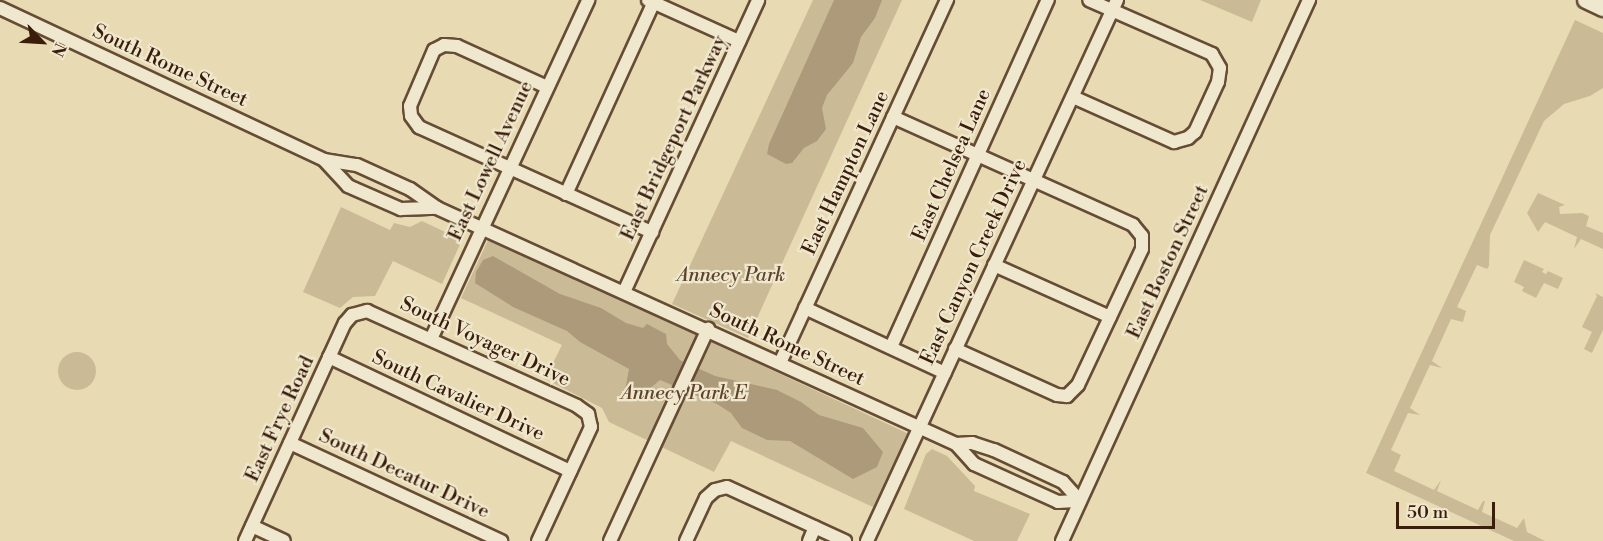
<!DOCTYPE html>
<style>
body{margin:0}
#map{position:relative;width:1603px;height:541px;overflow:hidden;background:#e8dbb3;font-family:"Libre Bodoni",serif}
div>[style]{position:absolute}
.green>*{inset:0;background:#cabb96}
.round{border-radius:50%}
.water>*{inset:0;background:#ad9a7a}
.roads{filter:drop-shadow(2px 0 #664c35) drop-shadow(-2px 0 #664c35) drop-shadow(0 2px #664c35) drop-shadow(0 -2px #664c35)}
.street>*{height:12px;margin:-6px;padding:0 6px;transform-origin:6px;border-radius:6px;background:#f0e8ce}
.secondary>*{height:16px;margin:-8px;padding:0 8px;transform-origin:8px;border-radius:8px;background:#f0e8ce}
span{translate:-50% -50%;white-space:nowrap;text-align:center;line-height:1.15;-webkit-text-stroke:4.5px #f0e8ce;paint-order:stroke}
.street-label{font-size:20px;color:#3a1d0b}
.park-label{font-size:20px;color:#5e442e;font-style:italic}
.north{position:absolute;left:12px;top:12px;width:60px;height:60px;-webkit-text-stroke:4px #f0e8ce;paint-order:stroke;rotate:115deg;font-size:16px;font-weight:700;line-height:24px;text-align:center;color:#3a1d0b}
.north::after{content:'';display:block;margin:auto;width:21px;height:27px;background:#3a1d0b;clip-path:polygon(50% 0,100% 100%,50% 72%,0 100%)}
.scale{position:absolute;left:1396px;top:502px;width:99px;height:27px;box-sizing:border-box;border:3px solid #3a1d0b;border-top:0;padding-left:8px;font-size:18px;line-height:21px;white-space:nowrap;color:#3a1d0b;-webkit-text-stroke:4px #f0e8ce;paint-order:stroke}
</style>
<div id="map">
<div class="green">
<div style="clip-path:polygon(813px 0,902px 0,748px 338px,672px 304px)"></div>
<div style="clip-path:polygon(1200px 0,1261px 0,1252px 22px)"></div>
<div style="clip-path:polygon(1575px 20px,1603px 33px,1603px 88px,1590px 96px,1564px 104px,1544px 121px,1490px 235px,1489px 266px,1487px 269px,1477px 265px,1457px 307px,1466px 311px,1463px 322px,1451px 319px,1432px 361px,1442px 368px,1430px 365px,1410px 408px,1420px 415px,1408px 413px,1391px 450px,1401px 455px,1394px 471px,1434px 490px,1441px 480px,1437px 491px,1478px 510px,1483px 501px,1485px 501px,1482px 512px,1517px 528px,1524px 518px,1527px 532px,1545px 541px,1514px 541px,1366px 473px)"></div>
<div style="clip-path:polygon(1538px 193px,1565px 205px,1559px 207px,1560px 214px,1582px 213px,1589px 216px,1586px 226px,1603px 233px,1603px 249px,1581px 239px,1574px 249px,1577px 237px,1545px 222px,1538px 232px,1527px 213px)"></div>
<div style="clip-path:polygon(341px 207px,390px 230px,394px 223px,410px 227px,422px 221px,462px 240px,442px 284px,393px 261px,375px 296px,353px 297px,340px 308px,303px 292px)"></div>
<div style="clip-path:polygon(489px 238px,909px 434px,875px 508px,731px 441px,714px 472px,609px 422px,602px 408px,545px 379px,562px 345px,461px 298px)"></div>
<div style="clip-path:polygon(1524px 260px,1544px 269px,1542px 272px,1546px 274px,1548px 271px,1563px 278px,1558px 289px,1544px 283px,1536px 298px,1522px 291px,1524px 287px,1514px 282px)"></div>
<div style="clip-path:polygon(1595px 293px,1603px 297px,1603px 330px,1592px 353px,1584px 349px,1592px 332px,1582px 327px,1597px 296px)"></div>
<div class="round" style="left:58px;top:352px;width:38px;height:38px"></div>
<div style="clip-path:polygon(932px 449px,947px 456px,975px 486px,974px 491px,1030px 514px,1017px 541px,974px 541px,904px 509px,926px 454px)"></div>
</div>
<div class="water">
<div style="clip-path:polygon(834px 0,882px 0,875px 18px,861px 37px,853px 63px,827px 95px,822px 108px,826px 129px,817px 141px,804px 148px,792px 163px,786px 164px,767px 154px,769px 144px)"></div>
<div style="clip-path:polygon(493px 256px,560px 294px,601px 308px,626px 323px,643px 328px,647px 324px,666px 334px,667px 344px,680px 360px,715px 376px,777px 390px,801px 402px,819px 415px,863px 428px,883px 452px,877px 467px,853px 479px,790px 441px,767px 440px,742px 428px,731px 413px,717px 404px,660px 380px,634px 402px,624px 396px,629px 369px,580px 342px,567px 331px,513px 307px,475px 283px,476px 272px,483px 260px)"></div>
</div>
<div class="roads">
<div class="street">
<div style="left:648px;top:0;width:100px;rotate:24.3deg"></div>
<div style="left:0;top:8px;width:358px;rotate:25.1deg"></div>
<div style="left:324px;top:160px;width:33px;rotate:9deg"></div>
<div style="left:357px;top:165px;width:58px;rotate:24.4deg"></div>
<div style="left:410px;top:189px;width:33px;rotate:35deg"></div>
<div style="left:437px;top:208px;width:570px;rotate:24.45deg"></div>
<div style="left:956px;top:444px;width:16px;rotate:-4deg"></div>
<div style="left:972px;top:443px;width:23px;rotate:18deg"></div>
<div style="left:994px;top:450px;width:76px;rotate:24.9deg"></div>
<div style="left:1063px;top:482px;width:25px;rotate:48deg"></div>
<div style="left:547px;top:87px;width:99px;rotate:-155.5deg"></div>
<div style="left:457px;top:46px;width:13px;rotate:-176deg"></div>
<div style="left:444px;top:45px;width:11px;rotate:153deg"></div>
<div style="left:434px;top:50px;width:61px;rotate:113.2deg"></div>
<div style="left:410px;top:106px;width:10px;rotate:84deg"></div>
<div style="left:411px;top:116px;width:14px;rotate:54deg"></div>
<div style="left:419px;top:127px;width:256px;rotate:24.3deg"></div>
<div style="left:1073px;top:97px;width:111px;rotate:24deg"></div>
<div style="left:1174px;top:142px;width:15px;rotate:-16deg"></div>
<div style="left:1188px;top:138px;width:9px;rotate:-41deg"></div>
<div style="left:1195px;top:132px;width:55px;rotate:-65.3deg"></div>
<div style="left:1218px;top:82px;width:14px;rotate:-82deg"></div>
<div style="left:1220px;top:68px;width:16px;rotate:-120deg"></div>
<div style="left:1212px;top:54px;width:134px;rotate:-156.3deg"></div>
<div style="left:893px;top:117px;width:263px;rotate:24.2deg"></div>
<div style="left:1133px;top:225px;width:14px;rotate:51deg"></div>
<div style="left:1142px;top:236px;width:13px;rotate:90deg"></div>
<div style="left:1142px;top:249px;width:150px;rotate:115.2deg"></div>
<div style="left:1078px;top:385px;width:16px;rotate:135deg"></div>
<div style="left:1067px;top:396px;width:10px;rotate:-174deg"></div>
<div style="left:1057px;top:395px;width:112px;rotate:-155.7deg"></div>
<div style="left:324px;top:160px;width:35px;rotate:47deg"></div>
<div style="left:348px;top:186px;width:58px;rotate:23.5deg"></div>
<div style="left:401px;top:209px;width:36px;rotate:-2deg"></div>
<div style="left:566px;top:194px;width:213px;rotate:-65.4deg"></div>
<div style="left:994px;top:265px;width:127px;rotate:24.1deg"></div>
<div style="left:624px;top:292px;width:321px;rotate:-65.3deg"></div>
<div style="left:805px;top:308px;width:154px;rotate:24.9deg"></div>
<div style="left:431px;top:339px;width:374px;rotate:-65.1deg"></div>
<div style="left:891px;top:347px;width:381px;rotate:-65.7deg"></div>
<div style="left:329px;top:357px;width:267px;rotate:25.3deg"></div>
<div style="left:780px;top:363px;width:400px;rotate:-65.3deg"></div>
<div style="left:290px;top:443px;width:233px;rotate:24.9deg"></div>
<div style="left:956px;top:444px;width:27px;rotate:48deg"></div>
<div style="left:974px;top:464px;width:92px;rotate:24.3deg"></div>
<div style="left:1058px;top:502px;width:22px;rotate:-3deg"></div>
<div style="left:252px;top:526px;width:35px;rotate:25deg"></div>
<div style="left:245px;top:541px;width:240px;rotate:-65.4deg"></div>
<div style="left:345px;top:323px;width:11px;rotate:-49deg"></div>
<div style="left:352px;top:315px;width:16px;rotate:-15deg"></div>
<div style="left:367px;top:311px;width:230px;rotate:24.3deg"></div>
<div style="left:577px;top:406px;width:14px;rotate:36deg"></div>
<div style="left:588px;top:414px;width:13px;rotate:77deg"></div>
<div style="left:591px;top:427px;width:126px;rotate:114.9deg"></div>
<div style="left:610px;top:541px;width:234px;rotate:-65.2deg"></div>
<div style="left:686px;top:541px;width:47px;rotate:-65.1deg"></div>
<div style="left:706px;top:498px;width:12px;rotate:-42deg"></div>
<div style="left:715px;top:490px;width:12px;rotate:-14deg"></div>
<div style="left:727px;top:487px;width:130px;rotate:24.6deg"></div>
<div style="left:809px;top:541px;width:15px;rotate:-67deg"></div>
<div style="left:867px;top:541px;width:596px;rotate:-65.2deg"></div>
<div style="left:1062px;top:541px;width:595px;rotate:-65.46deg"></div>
</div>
<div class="secondary">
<div style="left:1586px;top:0;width:19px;rotate:25deg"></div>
</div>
</div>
<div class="street-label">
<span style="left:170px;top:66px;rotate:25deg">South Rome Street</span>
<span style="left:674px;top:138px;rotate:-65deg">East Bridgeport Parkway</span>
<span style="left:491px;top:161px;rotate:-65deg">East Lowell Avenue</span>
<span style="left:952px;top:165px;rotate:-66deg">East Chelsea Lane</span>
<span style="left:846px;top:173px;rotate:-65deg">East Hampton Lane</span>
<span style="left:974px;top:262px;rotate:-65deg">East Canyon Creek Drive</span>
<span style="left:1168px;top:262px;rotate:-65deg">East Boston Street</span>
<span style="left:485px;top:342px;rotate:25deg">South Voyager Drive</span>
<span style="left:787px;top:345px;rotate:25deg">South Rome Street</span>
<span style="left:458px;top:396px;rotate:25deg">South Cavalier Drive</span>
<span style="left:280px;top:419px;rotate:-65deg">East Frye Road</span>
<span style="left:404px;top:474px;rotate:25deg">South Decatur Drive</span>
</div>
<div class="park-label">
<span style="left:731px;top:275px">Annecy Park</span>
<span style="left:684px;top:393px">Annecy Park E</span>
</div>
<div class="north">N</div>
<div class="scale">50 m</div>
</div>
